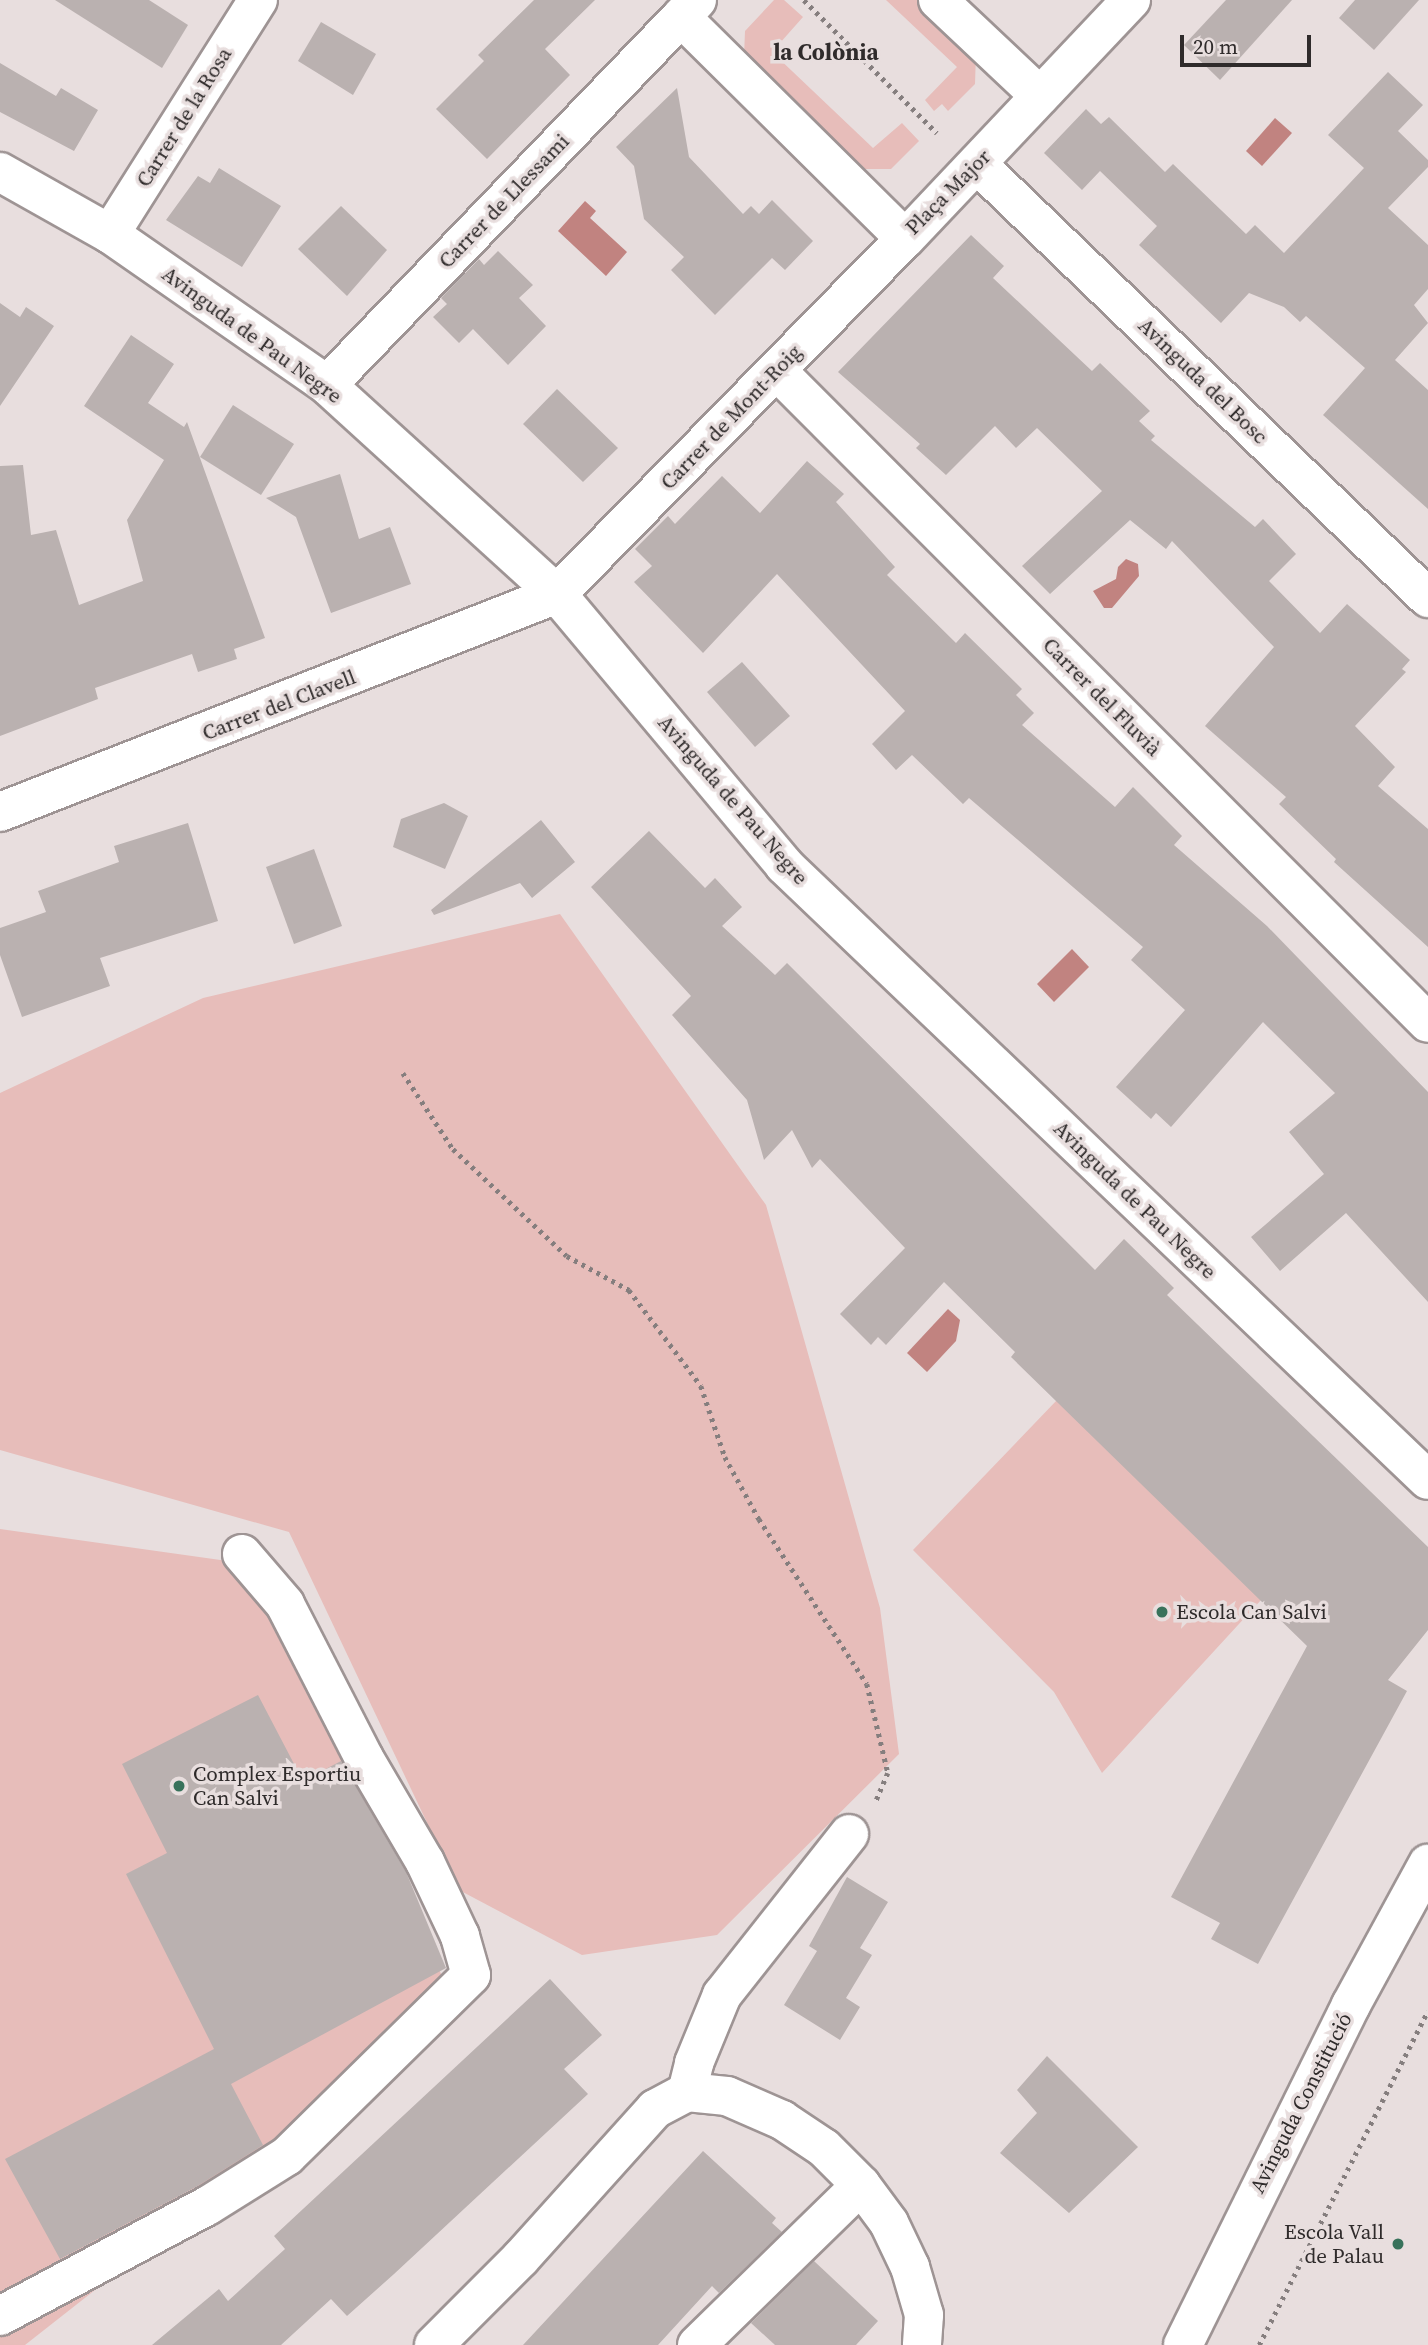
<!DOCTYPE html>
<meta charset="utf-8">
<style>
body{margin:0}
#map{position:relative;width:1428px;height:2345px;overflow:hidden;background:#e8dede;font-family:"Source Serif 4",serif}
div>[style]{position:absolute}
.green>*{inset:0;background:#e7bdba}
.water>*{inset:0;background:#c18380}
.building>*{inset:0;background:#bab1b0}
.path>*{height:4.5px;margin-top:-2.25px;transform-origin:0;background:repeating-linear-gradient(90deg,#857e7e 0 3.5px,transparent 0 8.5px)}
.roads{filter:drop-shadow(2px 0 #9e9494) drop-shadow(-2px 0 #9e9494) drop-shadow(0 2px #9e9494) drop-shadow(0 -2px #9e9494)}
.minor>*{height:38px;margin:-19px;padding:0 19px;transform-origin:19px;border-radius:19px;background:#fff}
.dots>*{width:19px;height:19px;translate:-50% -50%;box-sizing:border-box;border:4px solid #e8dede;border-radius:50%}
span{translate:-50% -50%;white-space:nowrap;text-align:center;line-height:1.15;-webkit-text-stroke:7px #e8dede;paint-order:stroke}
.street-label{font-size:21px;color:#2f2b2b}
.poi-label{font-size:21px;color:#2f2b2b}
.left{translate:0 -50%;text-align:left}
.right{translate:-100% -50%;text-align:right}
.neighbourhood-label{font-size:23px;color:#2f2b2b;font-weight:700}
.scale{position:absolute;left:1180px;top:35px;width:131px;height:32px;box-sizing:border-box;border:4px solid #2f2b2b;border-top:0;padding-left:9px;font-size:21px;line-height:24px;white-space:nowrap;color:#2f2b2b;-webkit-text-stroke:5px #e8dede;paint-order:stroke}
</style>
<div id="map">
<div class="green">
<div style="clip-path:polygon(774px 0,784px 0,803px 17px,772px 52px,873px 148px,902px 123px,919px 141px,891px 169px,861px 169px,744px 57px,745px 31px)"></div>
<div style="clip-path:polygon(886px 0,921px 0,976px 53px,975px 84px,948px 111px,942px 104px,934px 111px,925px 100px,957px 67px)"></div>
<div style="clip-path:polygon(560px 914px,766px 1205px,880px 1608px,899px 1754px,717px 1935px,582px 1955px,459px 1890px,289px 1532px,0 1450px,0 1093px,203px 998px)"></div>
<div style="clip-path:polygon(1057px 1400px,1261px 1600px,1102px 1773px,1054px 1692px,913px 1550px)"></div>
<div style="clip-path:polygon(0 1529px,263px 1566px,455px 2006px,357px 2114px,95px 2290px,25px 2345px,0 2345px)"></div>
</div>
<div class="water">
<div style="clip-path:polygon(1275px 118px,1292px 133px,1262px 166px,1246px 151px)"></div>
<div style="clip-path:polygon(585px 201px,596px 211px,590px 218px,627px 252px,606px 276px,558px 231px)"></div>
<div style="clip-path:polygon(1126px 559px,1138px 564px,1139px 576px,1112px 608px,1104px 608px,1093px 591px,1116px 579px,1118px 567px)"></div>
<div style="clip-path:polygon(1072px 949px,1089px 967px,1054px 1002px,1037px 984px)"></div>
<div style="clip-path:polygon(948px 1309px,960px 1320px,956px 1341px,927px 1372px,907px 1353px)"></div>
</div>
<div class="building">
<div style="clip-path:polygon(55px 0,149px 0,188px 25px,162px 68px)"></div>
<div style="clip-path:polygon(534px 0,595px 0,545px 49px,570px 75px,487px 159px,436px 109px,484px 61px,478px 55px)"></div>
<div style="clip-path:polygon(1226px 0,1292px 0,1220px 80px,1184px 45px)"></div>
<div style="clip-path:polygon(1355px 0,1419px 0,1374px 50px,1339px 18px)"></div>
<div style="clip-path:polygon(321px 22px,376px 54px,353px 95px,298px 61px)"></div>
<div style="clip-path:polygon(0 63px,56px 96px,61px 88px,98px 110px,74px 151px,0 112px)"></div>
<div style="clip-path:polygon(1388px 72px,1423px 105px,1398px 131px,1428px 160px,1428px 167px,1388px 208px,1428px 245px,1428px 289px,1414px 305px,1428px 323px,1395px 360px,1428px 390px,1428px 509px,1323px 415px,1365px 368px,1306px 316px,1300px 322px,1284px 307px,1249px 293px,1221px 323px,1139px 245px,1157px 226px,1100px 171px,1082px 190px,1044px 153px,1086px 109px,1101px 124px,1109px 117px,1165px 172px,1173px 164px,1246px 234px,1255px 225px,1284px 253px,1364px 168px,1328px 135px)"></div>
<div style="clip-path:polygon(677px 88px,689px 157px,743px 214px,751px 206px,759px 214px,772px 200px,813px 241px,785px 270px,772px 258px,715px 315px,671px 270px,684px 257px,644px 219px,634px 166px,616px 147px)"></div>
<div style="clip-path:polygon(219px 168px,281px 206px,242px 267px,166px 220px,198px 176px,210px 183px)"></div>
<div style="clip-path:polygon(341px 206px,387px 250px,347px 296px,298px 249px)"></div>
<div style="clip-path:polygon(971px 235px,1004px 266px,993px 278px,1092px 371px,1100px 363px,1150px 411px,1139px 421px,1155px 436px,1151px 440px,1255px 527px,1263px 519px,1296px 554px,1269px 581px,1320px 633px,1347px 604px,1410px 660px,1402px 669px,1406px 672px,1355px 726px,1395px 767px,1378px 786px,1428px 829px,1428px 947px,1334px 862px,1336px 859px,1279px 804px,1286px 797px,1205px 726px,1274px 647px,1172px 541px,1166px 549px,1130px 520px,1050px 594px,1022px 566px,1102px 491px,1037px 428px,1016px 448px,995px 426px,946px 475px,916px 448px,920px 444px,838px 372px)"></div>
<div style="clip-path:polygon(498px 251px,533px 285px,519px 298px,546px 326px,508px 365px,473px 329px,459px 343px,433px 317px,447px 304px,441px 298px,479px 259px,484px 265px)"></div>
<div style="clip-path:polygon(0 303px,20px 317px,26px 307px,54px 326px,0 406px)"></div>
<div style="clip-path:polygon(131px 335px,174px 364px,148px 403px,184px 427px,187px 422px,265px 638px,234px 649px,237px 659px,198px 672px,192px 654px,95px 688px,98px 699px,0 736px,0 466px,23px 465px,31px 535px,56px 530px,79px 605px,143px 581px,127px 520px,164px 460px,84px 406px)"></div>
<div style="clip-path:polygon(557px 389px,618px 448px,583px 482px,523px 424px)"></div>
<div style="clip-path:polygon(233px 405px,294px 444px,261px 495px,200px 457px)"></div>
<div style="clip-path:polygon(807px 461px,844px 494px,836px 502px,895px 567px,887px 575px,956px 643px,965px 633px,1022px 689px,1016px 695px,1034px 713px,1022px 725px,1115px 807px,1133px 787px,1182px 836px,1174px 845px,1267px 926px,1428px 1092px,1428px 1302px,1346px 1213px,1280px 1271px,1251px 1237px,1324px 1174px,1289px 1132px,1335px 1093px,1263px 1022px,1171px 1127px,1156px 1113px,1151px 1119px,1116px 1087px,1185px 1010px,1131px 960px,1143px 947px,969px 798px,963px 804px,912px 755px,896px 770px,872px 744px,905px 711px,777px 574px,703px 653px,634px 582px,652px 566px,635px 549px,668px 516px,675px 524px,722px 476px,760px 513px)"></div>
<div style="clip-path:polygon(340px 474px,359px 539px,390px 527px,411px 584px,331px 613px,296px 517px,266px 498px)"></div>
<div style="clip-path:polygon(742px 662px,790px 716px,755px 747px,707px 692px)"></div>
<div style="clip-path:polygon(444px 803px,468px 816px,445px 869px,393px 847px,401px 819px)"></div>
<div style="clip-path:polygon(541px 820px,575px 862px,532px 898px,520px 883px,434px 915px,431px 910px)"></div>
<div style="clip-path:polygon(188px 823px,218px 921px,100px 958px,110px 986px,22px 1017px,0 955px,0 928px,46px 912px,38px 891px,119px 862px,114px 846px)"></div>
<div style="clip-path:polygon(649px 831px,705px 888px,715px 878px,742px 907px,722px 926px,775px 975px,787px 963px,1095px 1270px,1124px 1239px,1174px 1288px,1167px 1295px,1428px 1547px,1428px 1630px,1388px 1680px,1407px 1691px,1258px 1964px,1211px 1939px,1220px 1923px,1171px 1897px,1307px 1646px,1011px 1357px,1015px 1352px,944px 1282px,886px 1345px,878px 1337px,871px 1345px,840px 1314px,905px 1248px,820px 1159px,812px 1168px,792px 1130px,764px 1160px,747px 1100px,672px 1015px,691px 996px,591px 887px)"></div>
<div style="clip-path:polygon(314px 849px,342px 926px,294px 944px,266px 867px)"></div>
<div style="clip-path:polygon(258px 1695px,303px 1781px,341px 1761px,406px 1872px,446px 1968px,231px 2084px,263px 2145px,196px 2187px,60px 2259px,5px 2159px,214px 2049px,126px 1874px,167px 1853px,122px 1764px)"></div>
<div style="clip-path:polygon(847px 1877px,888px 1902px,860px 1948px,872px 1955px,846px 1998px,860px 2007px,840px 2040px,784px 2005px,817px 1951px,809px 1946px)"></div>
<div style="clip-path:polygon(550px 1979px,602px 2035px,564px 2069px,588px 2094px,394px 2274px,347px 2316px,331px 2299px,281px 2345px,152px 2345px,219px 2289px,228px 2301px,285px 2249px,274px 2236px)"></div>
<div style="clip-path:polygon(1047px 2056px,1138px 2147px,1069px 2213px,1000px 2153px,1037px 2113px,1017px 2090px)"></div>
<div style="clip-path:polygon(703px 2151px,776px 2218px,772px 2223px,782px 2232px,719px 2293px,712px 2286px,658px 2345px,523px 2345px)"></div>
<div style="clip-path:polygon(814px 2261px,878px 2321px,856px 2345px,775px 2345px,751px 2323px)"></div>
</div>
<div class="path">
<div style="left:804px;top:0;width:188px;rotate:45deg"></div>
<div style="left:403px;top:1073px;width:91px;rotate:56.7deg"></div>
<div style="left:453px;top:1149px;width:156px;rotate:43.2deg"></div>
<div style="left:567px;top:1256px;width:71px;rotate:28.7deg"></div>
<div style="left:629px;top:1290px;width:120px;rotate:53.1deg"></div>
<div style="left:701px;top:1386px;width:75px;rotate:71.3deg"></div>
<div style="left:725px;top:1457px;width:71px;rotate:61.3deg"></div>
<div style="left:759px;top:1519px;width:197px;rotate:56.8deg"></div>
<div style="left:867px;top:1684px;width:91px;rotate:76.7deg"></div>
<div style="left:888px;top:1773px;width:33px;rotate:113deg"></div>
<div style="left:1259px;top:2345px;width:374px;rotate:-63.2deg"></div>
</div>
<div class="roads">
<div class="minor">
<div style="left:697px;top:0;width:23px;rotate:133deg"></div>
<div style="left:681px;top:17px;width:315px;rotate:44.7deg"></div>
<div style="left:905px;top:239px;width:329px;rotate:-46.6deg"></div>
<div style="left:938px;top:0;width:140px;rotate:43.3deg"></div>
<div style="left:977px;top:164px;width:626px;rotate:43.9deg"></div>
<div style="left:0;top:172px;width:126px;rotate:29.4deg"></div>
<div style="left:110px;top:234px;width:264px;rotate:34.8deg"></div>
<div style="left:327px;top:385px;width:311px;rotate:42.3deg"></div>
<div style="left:557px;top:594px;width:354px;rotate:50deg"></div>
<div style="left:784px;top:865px;width:890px;rotate:43.68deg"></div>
<div style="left:110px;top:234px;width:277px;rotate:-57.7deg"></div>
<div style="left:777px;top:371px;width:921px;rotate:45.04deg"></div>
<div style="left:327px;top:385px;width:511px;rotate:-46.11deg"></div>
<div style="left:0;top:812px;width:598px;rotate:-21.37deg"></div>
<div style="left:557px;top:594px;width:497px;rotate:-45.6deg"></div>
<div style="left:687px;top:2092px;width:30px;rotate:-76deg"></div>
<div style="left:694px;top:2063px;width:74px;rotate:-67.6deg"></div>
<div style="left:722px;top:1995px;width:205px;rotate:-51.7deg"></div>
<div style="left:0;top:2316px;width:234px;rotate:-28deg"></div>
<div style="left:207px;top:2206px;width:94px;rotate:-32deg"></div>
<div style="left:287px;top:2156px;width:258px;rotate:-44.5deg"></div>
<div style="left:471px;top:1975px;width:41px;rotate:-105.8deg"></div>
<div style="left:460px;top:1936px;width:82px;rotate:-115.3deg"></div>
<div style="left:425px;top:1862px;width:121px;rotate:-120.4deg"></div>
<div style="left:364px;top:1758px;width:173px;rotate:-117.2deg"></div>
<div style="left:285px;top:1604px;width:66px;rotate:-130.7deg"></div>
<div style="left:434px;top:2345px;width:122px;rotate:-45deg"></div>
<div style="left:520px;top:2259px;width:202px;rotate:-48deg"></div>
<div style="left:655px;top:2109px;width:36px;rotate:-28deg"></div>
<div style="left:687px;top:2092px;width:40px;rotate:5.7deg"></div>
<div style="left:727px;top:2096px;width:60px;rotate:23.6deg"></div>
<div style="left:782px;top:2120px;width:50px;rotate:33.7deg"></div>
<div style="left:824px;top:2148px;width:52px;rotate:45deg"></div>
<div style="left:861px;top:2185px;width:47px;rotate:53.6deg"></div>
<div style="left:889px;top:2223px;width:49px;rotate:64.5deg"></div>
<div style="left:910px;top:2267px;width:50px;rotate:73.7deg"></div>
<div style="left:924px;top:2315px;width:30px;rotate:94deg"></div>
<div style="left:697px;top:2345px;width:229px;rotate:-44.3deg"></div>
<div style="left:1183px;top:2345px;width:379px;rotate:-63.7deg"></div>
<div style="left:1351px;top:2005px;width:161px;rotate:-61.4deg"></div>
</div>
</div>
<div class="dots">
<div style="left:1162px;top:1612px;background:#38725b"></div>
<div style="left:179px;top:1786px;background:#38725b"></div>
<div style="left:1398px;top:2244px;background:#38725b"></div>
</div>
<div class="street-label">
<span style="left:184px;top:117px;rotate:-58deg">Carrer de la Rosa</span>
<span style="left:948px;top:192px;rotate:-45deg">Plaça Major</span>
<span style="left:504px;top:201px;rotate:-46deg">Carrer de Llessami</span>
<span style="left:252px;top:335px;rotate:36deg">Avinguda de Pau Negre</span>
<span style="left:1203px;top:381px;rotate:44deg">Avinguda del Bosc</span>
<span style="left:731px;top:417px;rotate:-46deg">Carrer de Mont-Roig</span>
<span style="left:1102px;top:697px;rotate:45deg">Carrer del Fluvià</span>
<span style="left:279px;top:705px;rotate:-21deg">Carrer del Clavell</span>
<span style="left:733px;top:800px;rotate:49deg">Avinguda de Pau Negre</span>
<span style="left:1135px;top:1200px;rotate:44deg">Avinguda de Pau Negre</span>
<span style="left:1301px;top:2103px;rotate:-63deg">Avinguda Constitució</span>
</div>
<div class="poi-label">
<span class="left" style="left:1176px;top:1612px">Escola Can Salvi</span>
<span class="left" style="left:193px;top:1786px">Complex Esportiu<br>Can Salvi</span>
<span class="right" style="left:1384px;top:2244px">Escola Vall<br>de Palau</span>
</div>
<div class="neighbourhood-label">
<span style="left:826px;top:52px">la Colònia</span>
</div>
<div class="scale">20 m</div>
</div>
